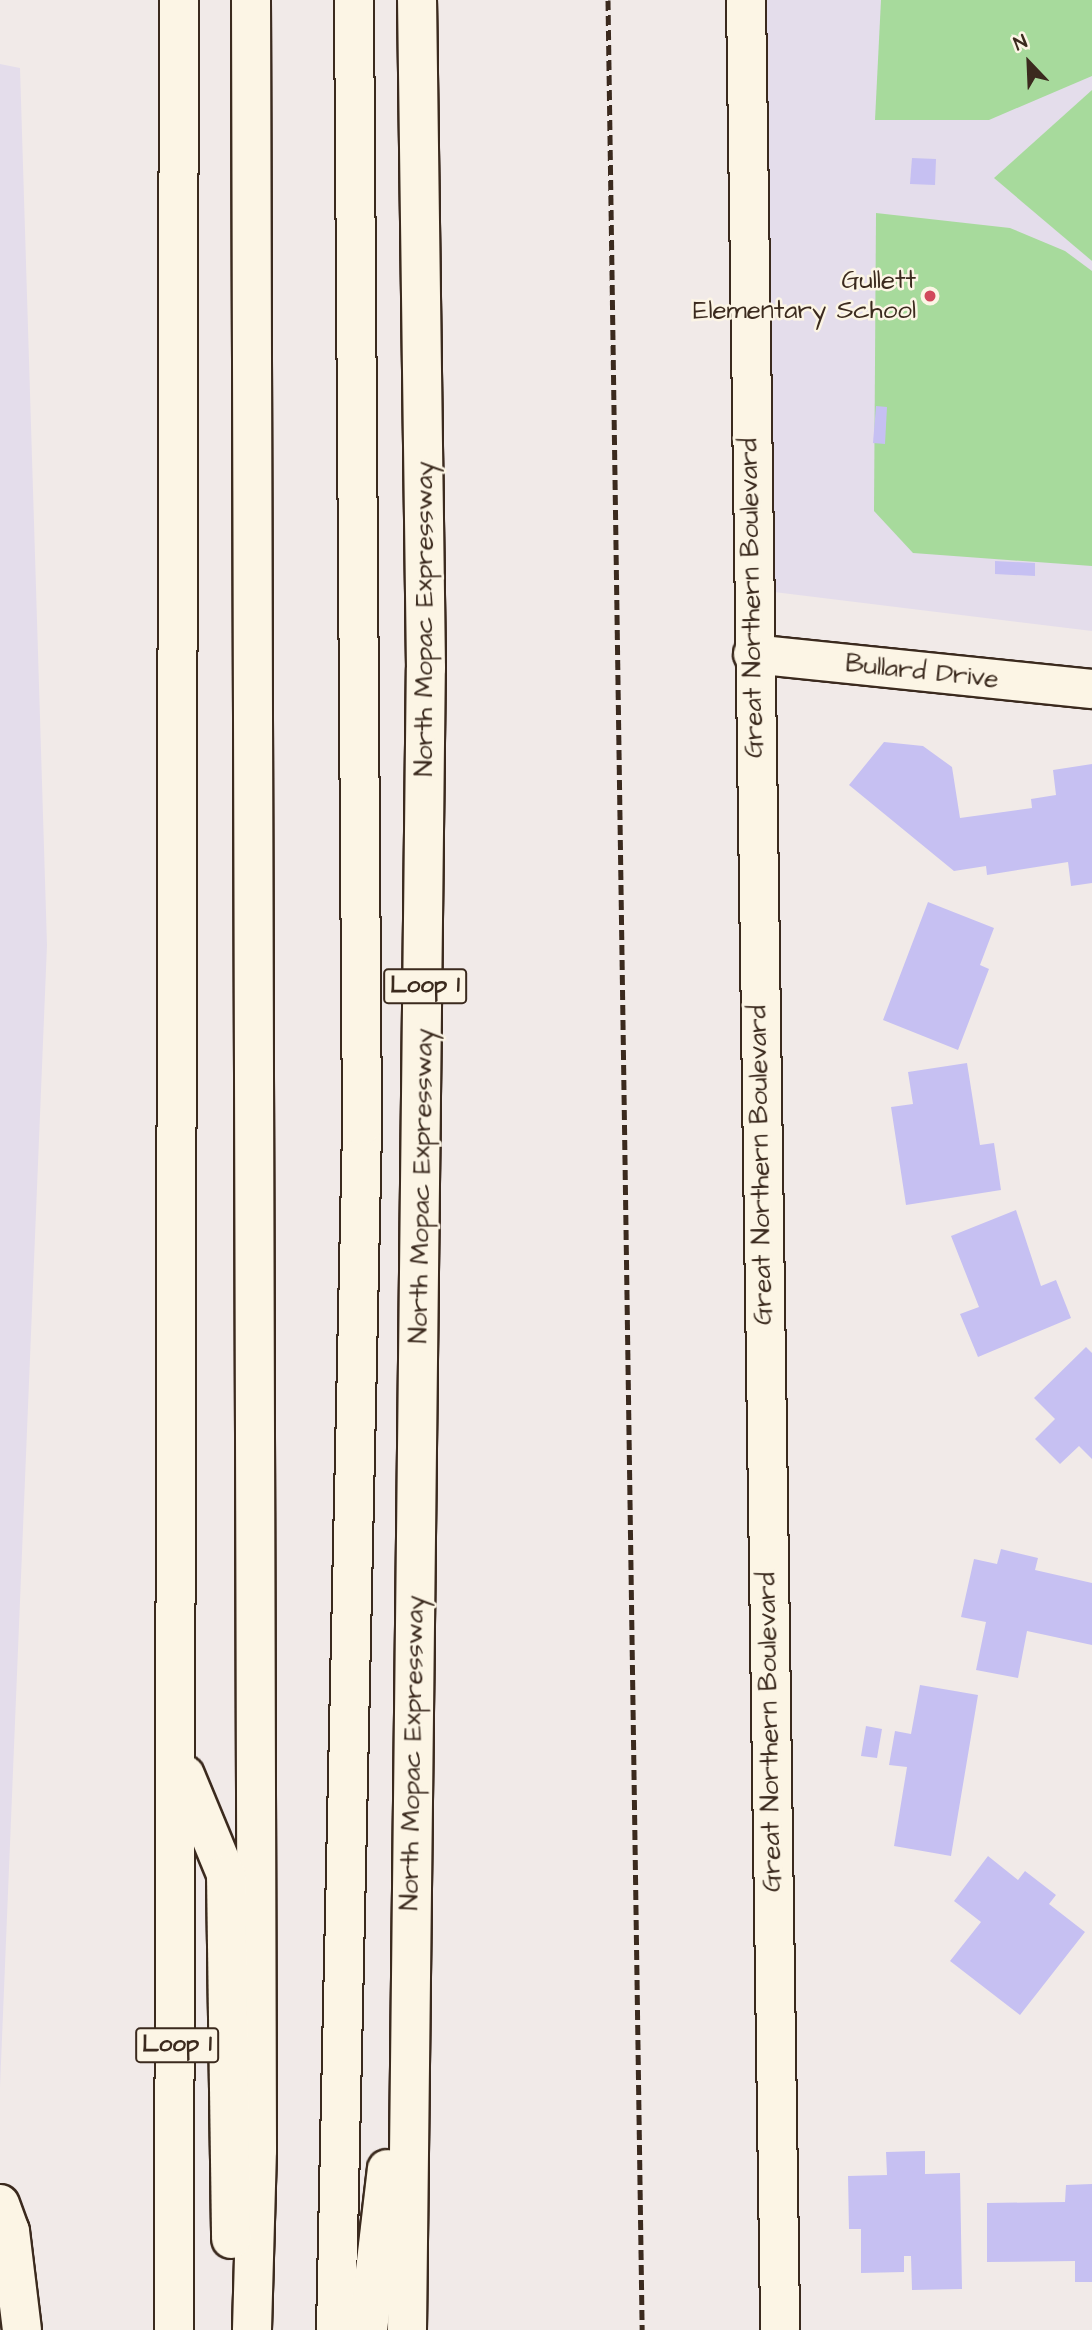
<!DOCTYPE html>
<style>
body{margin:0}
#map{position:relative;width:1092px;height:2330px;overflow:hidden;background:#f1eae8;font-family:"Architects Daughter",sans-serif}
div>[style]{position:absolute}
.built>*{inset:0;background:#e4ddeb}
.green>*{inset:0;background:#a7da9c}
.building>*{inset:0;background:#c6c0f2}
.roads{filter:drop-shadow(2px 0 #3b2a1e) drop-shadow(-2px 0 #3b2a1e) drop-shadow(0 2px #3b2a1e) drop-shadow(0 -2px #3b2a1e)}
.street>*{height:38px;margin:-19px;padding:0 19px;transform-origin:19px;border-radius:19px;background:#fcf5e5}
.secondary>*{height:38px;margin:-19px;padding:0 19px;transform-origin:19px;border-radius:19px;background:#fcf5e5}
.highway>*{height:38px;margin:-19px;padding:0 19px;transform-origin:19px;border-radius:19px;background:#fcf5e5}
.rail>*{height:5px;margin-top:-2.5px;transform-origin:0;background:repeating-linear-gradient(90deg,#3b2a1e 0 10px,transparent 0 15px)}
.dots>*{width:19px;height:19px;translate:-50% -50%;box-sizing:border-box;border:4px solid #fcf5e5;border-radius:50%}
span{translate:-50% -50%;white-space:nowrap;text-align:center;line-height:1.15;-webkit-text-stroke:5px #fcf5e5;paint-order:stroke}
.shield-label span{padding:2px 5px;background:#fcf5e5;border:2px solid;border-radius:5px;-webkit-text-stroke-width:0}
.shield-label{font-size:24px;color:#3b2a1e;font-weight:700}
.poi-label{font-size:26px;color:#3b2a1e}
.right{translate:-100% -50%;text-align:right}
.street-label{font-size:26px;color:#3b2a1e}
.north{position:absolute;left:994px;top:28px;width:70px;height:70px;-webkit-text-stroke:5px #fcf5e5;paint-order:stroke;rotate:337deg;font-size:19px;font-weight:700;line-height:28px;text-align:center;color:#3b2a1e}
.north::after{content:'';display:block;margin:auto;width:24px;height:32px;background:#3b2a1e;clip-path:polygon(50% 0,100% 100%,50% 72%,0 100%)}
</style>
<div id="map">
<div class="built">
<div style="clip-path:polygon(761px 0,1092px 0,1092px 631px,774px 592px)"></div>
<div style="clip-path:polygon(0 64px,20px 68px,47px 945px,0 2087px)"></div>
</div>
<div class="green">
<div style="clip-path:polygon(881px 0,1092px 0,1092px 76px,989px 120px,875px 120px)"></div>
<div style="clip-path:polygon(1092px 90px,1092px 261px,994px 178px)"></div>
<div style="clip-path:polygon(876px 213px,1010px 228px,1065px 251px,1092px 271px,1092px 566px,913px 553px,874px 511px)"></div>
</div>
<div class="building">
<div style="clip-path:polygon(912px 158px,936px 159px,935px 185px,910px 184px)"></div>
<div style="clip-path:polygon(876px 406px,887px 407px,885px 444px,873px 443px)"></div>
<div style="clip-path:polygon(995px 561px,1035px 563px,1035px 576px,995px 574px)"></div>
<div style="clip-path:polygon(884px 742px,923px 746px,952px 767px,960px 818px,1032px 808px,1031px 799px,1056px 795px,1053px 770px,1092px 764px,1092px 883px,1071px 886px,1068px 862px,987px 875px,986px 866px,954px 871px,849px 785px)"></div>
<div style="clip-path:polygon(928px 902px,994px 928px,980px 965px,989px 969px,958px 1050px,883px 1020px)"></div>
<div style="clip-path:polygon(967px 1063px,980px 1145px,994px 1143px,1001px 1190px,906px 1205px,891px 1107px,913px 1104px,908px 1072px)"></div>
<div style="clip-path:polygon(1016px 1210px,1041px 1286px,1056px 1280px,1071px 1318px,978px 1357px,960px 1314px,979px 1307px,951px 1236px)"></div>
<div style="clip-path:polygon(1086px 1347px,1092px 1353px,1092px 1459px,1079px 1446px,1060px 1464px,1035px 1439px,1055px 1419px,1034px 1398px)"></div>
<div style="clip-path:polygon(1001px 1549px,1038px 1558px,1035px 1570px,1092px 1583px,1092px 1645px,1027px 1631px,1018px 1678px,976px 1670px,986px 1622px,961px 1617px,974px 1559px,997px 1564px)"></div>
<div style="clip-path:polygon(920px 1685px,978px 1695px,951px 1856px,894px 1846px,907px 1767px,889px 1765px,895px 1731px,911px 1734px)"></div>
<div style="clip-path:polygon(866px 1726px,882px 1729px,877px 1758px,861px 1756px)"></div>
<div style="clip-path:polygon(988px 1856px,1018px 1880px,1025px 1871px,1056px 1895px,1049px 1904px,1085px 1932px,1020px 2015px,950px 1961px,981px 1922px,954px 1901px)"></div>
<div style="clip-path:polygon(925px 2151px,925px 2174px,960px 2173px,962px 2289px,912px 2290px,911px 2256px,904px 2256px,904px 2272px,861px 2273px,861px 2229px,849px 2229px,848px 2176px,887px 2175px,886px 2152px)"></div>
<div style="clip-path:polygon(1092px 2184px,1092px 2282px,1075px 2282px,1075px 2261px,987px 2262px,987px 2203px,1065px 2202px,1066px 2185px)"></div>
</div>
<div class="roads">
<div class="street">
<div style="left:753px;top:654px;width:341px;rotate:5.9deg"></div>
</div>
<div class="secondary">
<div style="left:746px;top:0;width:2330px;rotate:89.16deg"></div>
<div style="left:0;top:2204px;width:29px;rotate:70deg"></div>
<div style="left:10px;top:2231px;width:100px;rotate:83.1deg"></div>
</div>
<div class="highway">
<div style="left:251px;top:0;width:2150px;rotate:89.84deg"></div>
<div style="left:257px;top:2150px;width:180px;rotate:91.6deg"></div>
<div style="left:185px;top:1775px;width:107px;rotate:67.5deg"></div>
<div style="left:226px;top:1874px;width:365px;rotate:89.2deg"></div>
<div style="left:174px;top:2330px;width:2330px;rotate:-89.88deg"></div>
<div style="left:336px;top:2330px;width:1205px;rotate:-88.76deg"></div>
<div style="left:362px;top:1125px;width:1125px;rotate:-90.41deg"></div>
<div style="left:368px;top:2330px;width:162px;rotate:-83.3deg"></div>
<div style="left:407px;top:2330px;width:1662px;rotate:-89.35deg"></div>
<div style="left:426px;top:668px;width:668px;rotate:-90.77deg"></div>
</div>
</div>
<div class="rail">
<div style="left:608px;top:0;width:2330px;rotate:89.16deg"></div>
</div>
<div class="dots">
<div style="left:930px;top:296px;background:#d1495b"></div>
</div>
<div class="shield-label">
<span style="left:425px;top:986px">Loop 1</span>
<span style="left:177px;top:2045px">Loop 1</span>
</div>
<div class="poi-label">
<span class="right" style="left:916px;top:296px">Gullett<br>Elementary School</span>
</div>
<div class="street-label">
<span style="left:752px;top:598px;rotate:-91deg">Great Northern Boulevard</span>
<span style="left:425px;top:619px;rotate:-90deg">North Mopac Expressway</span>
<span style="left:922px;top:672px;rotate:6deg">Bullard Drive</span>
<span style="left:761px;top:1165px;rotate:-91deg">Great Northern Boulevard</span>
<span style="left:422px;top:1186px;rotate:-89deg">North Mopac Expressway</span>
<span style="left:770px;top:1732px;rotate:-91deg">Great Northern Boulevard</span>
<span style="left:413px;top:1753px;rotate:-89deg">North Mopac Expressway</span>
</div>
<div class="north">N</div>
</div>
